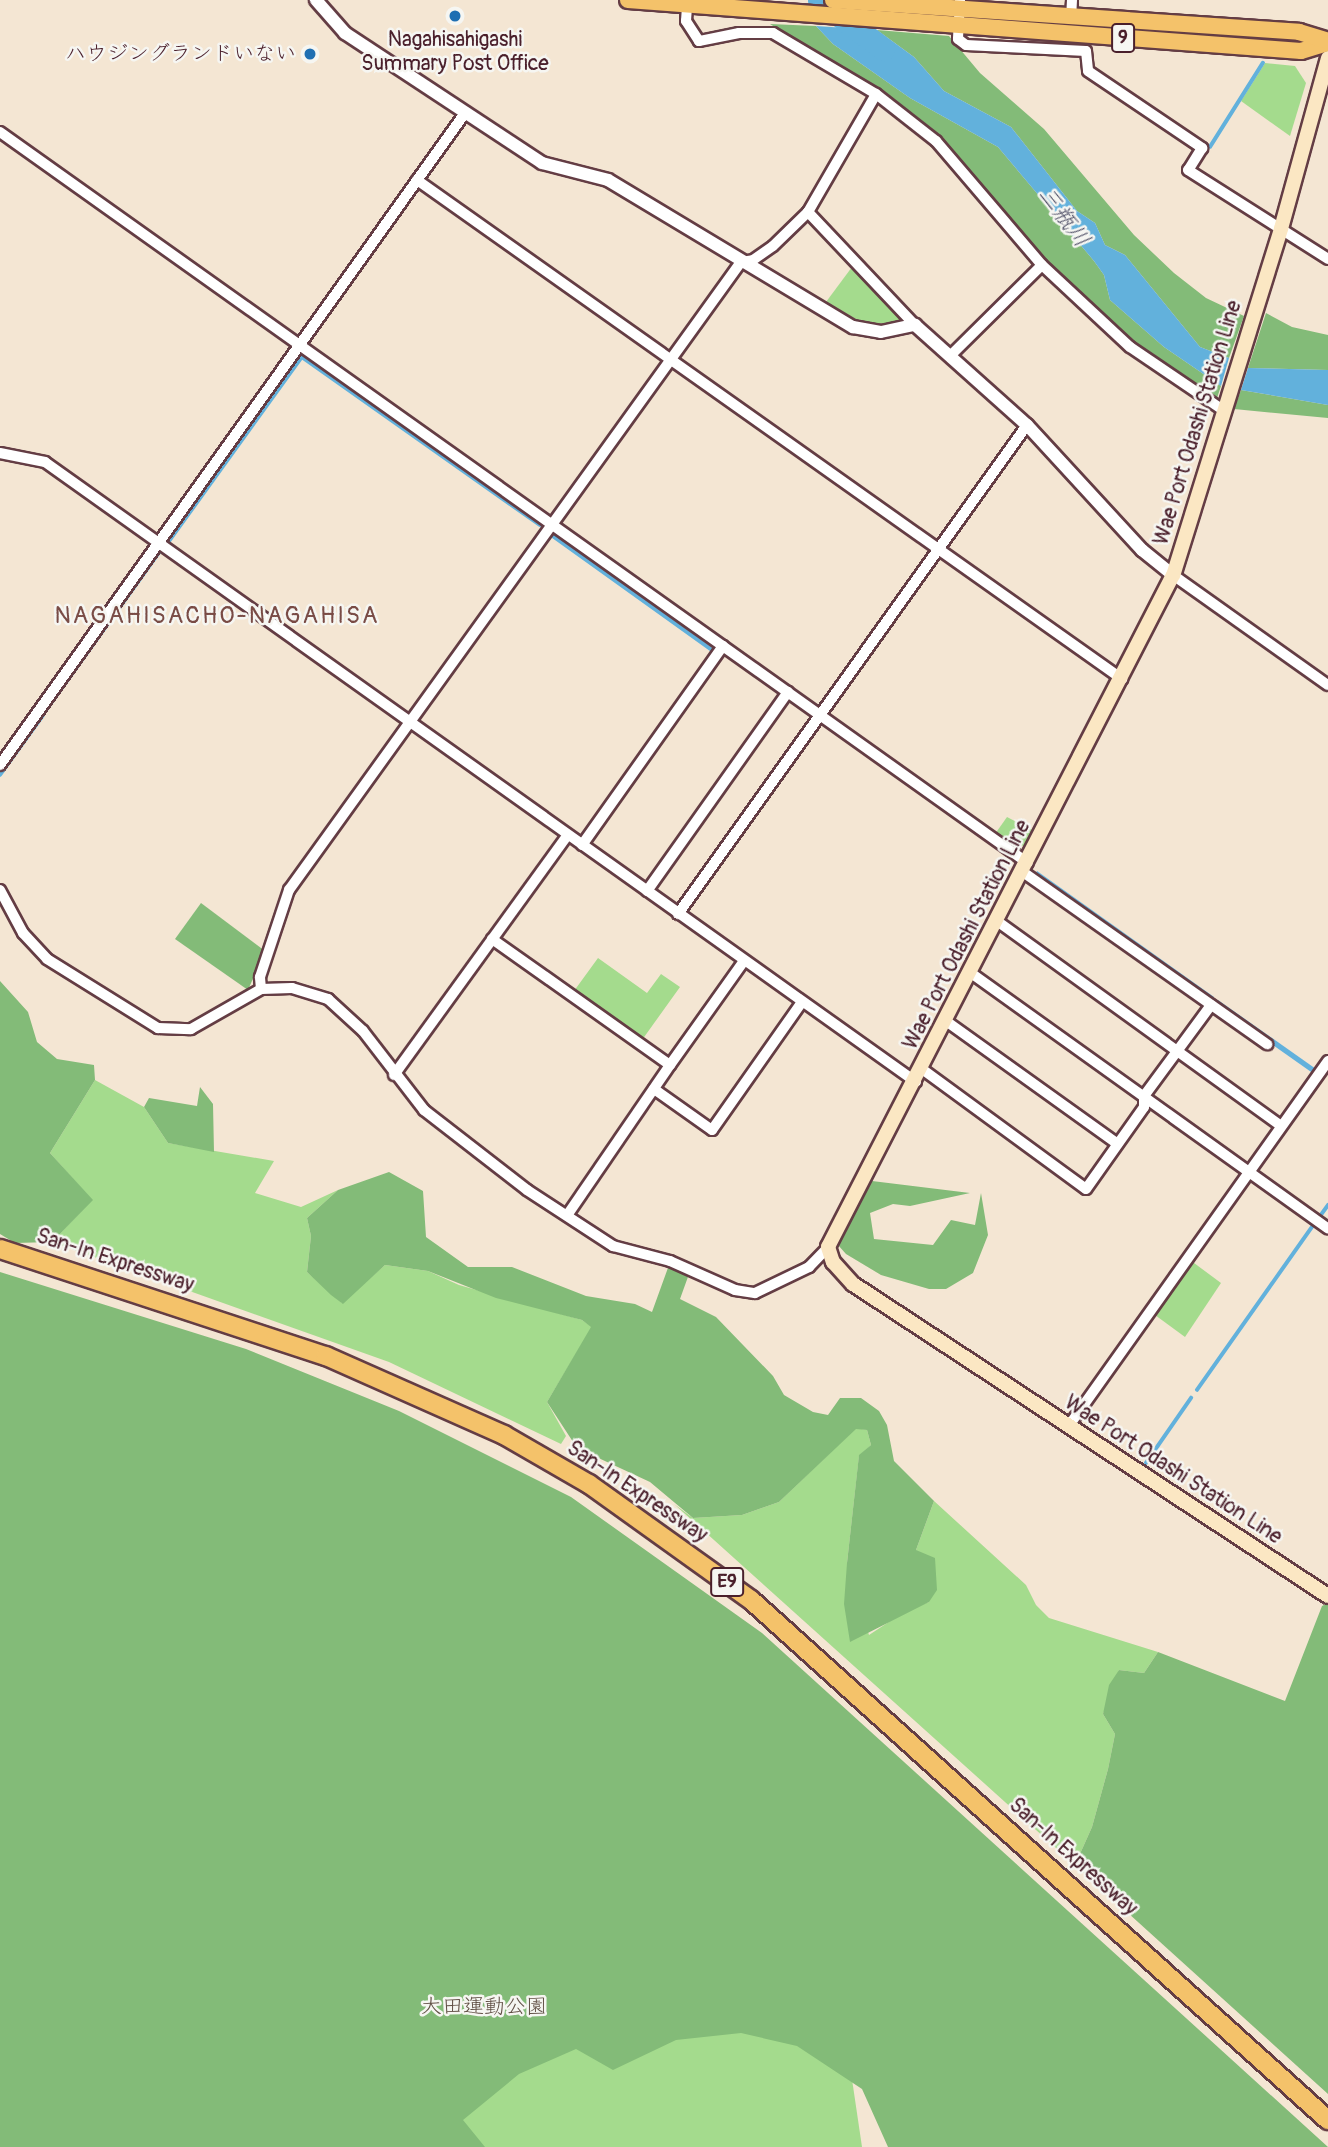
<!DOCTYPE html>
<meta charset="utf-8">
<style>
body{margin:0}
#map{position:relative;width:1328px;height:2147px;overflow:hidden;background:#f4e6d3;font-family:Pangolin,"Klee One",sans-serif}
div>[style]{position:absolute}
.green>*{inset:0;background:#a4db8d}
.forest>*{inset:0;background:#83bb78}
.water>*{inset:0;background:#62b1dc}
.stream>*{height:3.5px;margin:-1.75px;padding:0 1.75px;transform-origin:1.75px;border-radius:1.75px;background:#62b1dc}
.river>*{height:23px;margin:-11.5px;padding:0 11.5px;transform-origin:11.5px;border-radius:11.5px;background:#62b1dc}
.roads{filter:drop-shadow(2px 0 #643d44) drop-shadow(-2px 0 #643d44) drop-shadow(0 2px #643d44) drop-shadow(0 -2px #643d44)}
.minor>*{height:10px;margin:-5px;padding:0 5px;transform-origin:5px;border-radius:5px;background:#fff}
.tertiary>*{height:12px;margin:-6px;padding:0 6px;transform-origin:6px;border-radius:6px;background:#fff}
.secondary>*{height:14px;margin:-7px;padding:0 7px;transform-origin:7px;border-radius:7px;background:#fbe7c3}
.trunk>*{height:16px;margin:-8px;padding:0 8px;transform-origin:8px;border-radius:8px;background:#f4c26a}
.motorway>*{height:18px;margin:-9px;padding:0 9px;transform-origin:9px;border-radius:9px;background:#f4c26a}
.dots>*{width:19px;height:19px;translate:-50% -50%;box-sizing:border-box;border:4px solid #f6f6f2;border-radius:50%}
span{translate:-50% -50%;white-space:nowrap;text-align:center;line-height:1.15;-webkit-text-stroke:5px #f6f6f2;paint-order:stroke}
.shield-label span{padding:2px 5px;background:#f6f6f2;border:2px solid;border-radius:5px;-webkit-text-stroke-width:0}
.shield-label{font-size:19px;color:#4a1f2b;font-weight:700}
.poi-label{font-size:21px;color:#4a1f2b}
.right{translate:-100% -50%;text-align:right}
.street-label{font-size:21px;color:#4a1f2b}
.park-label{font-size:21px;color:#604e44}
.water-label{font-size:23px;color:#525269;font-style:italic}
.quarter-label{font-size:24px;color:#794b45;letter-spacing:2px}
</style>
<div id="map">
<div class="green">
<div style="clip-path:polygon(1265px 63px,1295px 66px,1306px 83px,1290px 136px,1241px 101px)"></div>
<div style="clip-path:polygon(852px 267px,905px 321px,866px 325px,826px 302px)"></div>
<div style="clip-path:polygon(1007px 817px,1038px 833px,1023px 846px,995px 834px)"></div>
<div style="clip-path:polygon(598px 958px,647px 993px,661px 974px,680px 987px,642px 1040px,574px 991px)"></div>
<div style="clip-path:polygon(95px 1080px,144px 1107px,168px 1143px,274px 1161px,255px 1193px,301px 1207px,338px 1190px,307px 1218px,311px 1236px,307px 1272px,342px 1303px,385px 1265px,428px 1271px,459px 1285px,582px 1320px,592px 1327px,547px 1402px,566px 1436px,561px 1444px,389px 1362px,52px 1242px,92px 1200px,50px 1153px)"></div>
<div style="clip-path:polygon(1190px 1260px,1221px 1283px,1185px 1337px,1155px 1315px)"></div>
<div style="clip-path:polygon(856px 1428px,867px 1430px,871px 1445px,859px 1456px,847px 1563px,869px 1635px,907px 1610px,929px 1602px,916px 1550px,934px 1501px,1026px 1585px,1036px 1605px,1049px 1618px,1158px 1652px,1144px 1673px,1119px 1670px,1103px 1714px,1115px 1734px,1108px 1769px,1092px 1827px,1075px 1865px,674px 1504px,693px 1518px,742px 1515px,779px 1502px)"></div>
<div style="clip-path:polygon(362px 1911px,849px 2059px,862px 2147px,350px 2147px)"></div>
</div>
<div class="forest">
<div style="clip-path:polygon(770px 24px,816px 26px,833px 44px,910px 98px,998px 147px,1094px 261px,1104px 275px,1110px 300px,1164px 347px,1221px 386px,1217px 398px,1214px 401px,1169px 371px,1061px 279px,912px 114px)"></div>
<div style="clip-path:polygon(877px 30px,949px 36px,980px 73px,1044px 129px,1134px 235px,1174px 273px,1206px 298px,1244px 316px,1229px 358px,1200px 347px,1125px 255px,1105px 245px,1095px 223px,1077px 211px,1011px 127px,944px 91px,914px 57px)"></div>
<div style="clip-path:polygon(1266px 313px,1292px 327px,1328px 335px,1328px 370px,1248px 368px)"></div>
<div style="clip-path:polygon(1241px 390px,1328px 405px,1328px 418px,1234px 409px)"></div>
<div style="clip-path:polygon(201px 903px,265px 951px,248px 990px,175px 939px)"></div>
<div style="clip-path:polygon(0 981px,28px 1012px,37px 1042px,57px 1059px,94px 1065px,95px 1080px,50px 1153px,93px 1200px,52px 1242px,15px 1243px,0 1234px)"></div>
<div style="clip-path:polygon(200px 1087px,213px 1104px,214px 1152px,168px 1143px,144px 1107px,149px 1098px,197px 1106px)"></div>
<div style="clip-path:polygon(389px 1172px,423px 1191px,426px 1237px,468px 1267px,512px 1267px,586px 1296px,635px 1304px,652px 1312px,669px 1265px,689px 1274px,680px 1299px,716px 1317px,773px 1376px,784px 1395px,813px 1412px,828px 1415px,840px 1398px,861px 1398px,879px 1411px,887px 1425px,894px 1461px,934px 1501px,916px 1550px,935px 1558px,937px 1590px,929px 1602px,850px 1642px,844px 1604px,847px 1563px,859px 1455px,871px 1445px,867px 1430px,856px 1429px,779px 1502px,742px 1515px,693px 1518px,650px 1482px,577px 1448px,547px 1402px,591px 1327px,582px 1320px,496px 1298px,428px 1271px,385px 1265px,343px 1304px,331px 1295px,307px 1272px,311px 1236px,307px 1218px,338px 1190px)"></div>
<div style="clip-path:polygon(872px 1181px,970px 1193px,910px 1206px,893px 1204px,870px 1213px,874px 1239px,933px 1245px,951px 1220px,975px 1225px,981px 1193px,988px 1235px,973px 1273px,946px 1289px,929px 1289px,881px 1275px,846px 1254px,838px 1245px,864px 1189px)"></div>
<div style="clip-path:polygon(0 1272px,246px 1349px,399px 1411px,571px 1497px,762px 1633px,1328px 2147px,888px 2147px,862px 2089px,797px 2046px,741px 2033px,676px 2040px,613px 2070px,576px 2049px,519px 2074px,463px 2120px,485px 2147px,0 2147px)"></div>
<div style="clip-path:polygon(1328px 1603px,1328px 2094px,1075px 1865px,1092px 1827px,1108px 1769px,1115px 1734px,1103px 1714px,1109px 1685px,1119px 1670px,1144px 1673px,1158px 1652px,1285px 1701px,1322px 1606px)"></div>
</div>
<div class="water">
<div style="clip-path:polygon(816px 26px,877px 30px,914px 57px,944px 91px,1011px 127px,1077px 211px,1095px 223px,1105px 245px,1125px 255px,1200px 347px,1229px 358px,1221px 386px,1164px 347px,1110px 300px,1104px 275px,1094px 261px,998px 147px,910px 98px,833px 44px)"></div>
<div style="clip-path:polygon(1248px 368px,1328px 370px,1328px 405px,1241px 390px)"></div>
<div style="clip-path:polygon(1037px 871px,1214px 997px,1212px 1001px,1035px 875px)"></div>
<div style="clip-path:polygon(1218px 1000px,1316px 1069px,1314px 1074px,1215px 1004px)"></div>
</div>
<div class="stream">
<div style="left:1210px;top:147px;width:99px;rotate:-57.8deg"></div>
<div style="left:553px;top:536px;width:194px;rotate:35.6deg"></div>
<div style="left:167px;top:544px;width:231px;rotate:-54.2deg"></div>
<div style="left:302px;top:357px;width:291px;rotate:35.2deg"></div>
<div style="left:47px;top:709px;width:194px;rotate:-54.4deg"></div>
<div style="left:0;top:775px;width:72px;rotate:-54.1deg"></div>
<div style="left:1318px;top:1219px;width:17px;rotate:-54deg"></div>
<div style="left:1197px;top:1390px;width:203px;rotate:-54.8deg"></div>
<div style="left:1146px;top:1463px;width:79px;rotate:-55.3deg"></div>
</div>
<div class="river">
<div style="left:819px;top:0;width:81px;rotate:37.4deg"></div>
</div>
<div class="roads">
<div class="minor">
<div style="left:960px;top:0;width:39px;rotate:93deg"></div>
<div style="left:958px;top:39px;width:10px;rotate:37deg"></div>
<div style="left:966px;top:45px;width:120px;rotate:2.9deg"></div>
<div style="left:1086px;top:51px;width:20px;rotate:84deg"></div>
<div style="left:1088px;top:71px;width:138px;rotate:34deg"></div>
<div style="left:1202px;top:148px;width:26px;rotate:122deg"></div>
<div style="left:1188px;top:170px;width:166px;rotate:32.4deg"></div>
<div style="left:1071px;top:19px;width:19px;rotate:-87deg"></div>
<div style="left:876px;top:94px;width:76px;rotate:38.1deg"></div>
<div style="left:936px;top:141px;width:163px;rotate:49.5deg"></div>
<div style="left:1042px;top:265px;width:120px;rotate:43deg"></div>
<div style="left:1130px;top:347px;width:112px;rotate:34.1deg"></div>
<div style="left:0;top:132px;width:1261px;rotate:35.42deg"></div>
<div style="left:417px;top:180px;width:864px;rotate:35.29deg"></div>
<div style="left:808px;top:212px;width:156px;rotate:46.6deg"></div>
<div style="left:950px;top:356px;width:129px;rotate:-44.7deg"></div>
<div style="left:0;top:453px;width:46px;rotate:11.3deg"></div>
<div style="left:45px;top:462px;width:1069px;rotate:35.44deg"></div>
<div style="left:1173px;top:575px;width:190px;rotate:35.4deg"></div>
<div style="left:0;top:765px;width:801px;rotate:-54.5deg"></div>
<div style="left:582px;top:845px;width:244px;rotate:-54.7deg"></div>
<div style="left:1023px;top:872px;width:299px;rotate:35.2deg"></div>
<div style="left:0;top:890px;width:49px;rotate:61.9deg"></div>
<div style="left:23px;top:933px;width:35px;rotate:47deg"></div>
<div style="left:47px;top:959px;width:131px;rotate:31.9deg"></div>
<div style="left:158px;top:1028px;width:33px;rotate:2deg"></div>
<div style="left:191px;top:1029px;width:81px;rotate:-29.7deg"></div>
<div style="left:261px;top:989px;width:31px;rotate:-2deg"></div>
<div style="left:292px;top:988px;width:38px;rotate:17deg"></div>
<div style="left:328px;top:999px;width:47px;rotate:42.4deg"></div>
<div style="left:363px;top:1031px;width:100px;rotate:52.3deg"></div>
<div style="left:424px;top:1110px;width:130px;rotate:37.8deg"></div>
<div style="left:527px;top:1190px;width:103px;rotate:33.1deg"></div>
<div style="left:613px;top:1246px;width:59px;rotate:14.7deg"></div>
<div style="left:670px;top:1261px;width:71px;rotate:24deg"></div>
<div style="left:735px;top:1290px;width:20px;rotate:9deg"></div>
<div style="left:755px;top:1293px;width:60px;rotate:-25.7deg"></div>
<div style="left:809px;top:1267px;width:28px;rotate:-46deg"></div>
<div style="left:647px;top:891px;width:244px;rotate:-54.7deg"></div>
<div style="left:678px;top:914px;width:601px;rotate:-54.48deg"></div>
<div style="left:997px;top:921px;width:347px;rotate:35.8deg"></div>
<div style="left:492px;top:939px;width:218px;rotate:35.3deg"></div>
<div style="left:670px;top:1065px;width:128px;rotate:-54.6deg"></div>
<div style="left:971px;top:973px;width:439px;rotate:35.6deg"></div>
<div style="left:261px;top:989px;width:12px;rotate:-95deg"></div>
<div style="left:260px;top:977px;width:92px;rotate:-71.6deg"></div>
<div style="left:289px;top:890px;width:774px;rotate:-54.26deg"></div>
<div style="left:741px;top:262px;width:12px;rotate:-9deg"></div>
<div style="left:753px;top:260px;width:24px;rotate:-35deg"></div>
<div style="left:773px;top:246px;width:49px;rotate:-44.2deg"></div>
<div style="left:808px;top:212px;width:136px;rotate:-60deg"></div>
<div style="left:876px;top:94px;width:120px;rotate:-149.4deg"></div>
<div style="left:773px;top:33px;width:34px;rotate:180deg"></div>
<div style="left:739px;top:33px;width:41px;rotate:168.7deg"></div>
<div style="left:699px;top:41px;width:24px;rotate:-123deg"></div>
<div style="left:686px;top:21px;width:16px;rotate:-86deg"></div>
<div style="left:946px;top:1021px;width:211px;rotate:35.6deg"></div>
<div style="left:922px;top:1069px;width:203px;rotate:36.2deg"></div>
<div style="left:1086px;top:1189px;width:100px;rotate:-54.7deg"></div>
<div style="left:1144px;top:1107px;width:11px;rotate:-90deg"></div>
<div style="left:1144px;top:1096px;width:113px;rotate:-53.6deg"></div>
<div style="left:394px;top:1075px;width:296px;rotate:-54.1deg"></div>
<div style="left:654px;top:1089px;width:71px;rotate:35.3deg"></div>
<div style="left:712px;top:1130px;width:156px;rotate:-54.9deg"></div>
<div style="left:568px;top:1214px;width:181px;rotate:-55.6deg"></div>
<div style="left:1068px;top:1427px;width:449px;rotate:-54.6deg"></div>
</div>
<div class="tertiary">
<div style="left:316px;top:0;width:44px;rotate:48.7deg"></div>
<div style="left:345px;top:33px;width:236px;rotate:33.4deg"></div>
<div style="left:542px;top:163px;width:68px;rotate:14.4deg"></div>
<div style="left:608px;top:180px;width:286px;rotate:31deg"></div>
<div style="left:853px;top:327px;width:28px;rotate:10deg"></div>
<div style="left:881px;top:332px;width:35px;rotate:-12deg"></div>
<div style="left:915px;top:325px;width:150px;rotate:41.8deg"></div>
<div style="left:1027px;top:425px;width:170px;rotate:47.4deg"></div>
<div style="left:1142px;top:550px;width:40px;rotate:39deg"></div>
</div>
<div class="secondary">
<div style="left:1328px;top:58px;width:177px;rotate:105.4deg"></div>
<div style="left:1281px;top:229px;width:362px;rotate:107.3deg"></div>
<div style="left:1173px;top:575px;width:755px;rotate:117.18deg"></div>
<div style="left:828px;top:1247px;width:16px;rotate:72deg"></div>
<div style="left:833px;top:1262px;width:30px;rotate:48deg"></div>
<div style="left:853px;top:1284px;width:568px;rotate:33.3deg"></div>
</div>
<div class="trunk">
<div style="left:628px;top:0;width:675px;rotate:4.33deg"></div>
<div style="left:1301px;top:51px;width:28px;rotate:-17deg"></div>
<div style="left:833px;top:0;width:467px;rotate:3.9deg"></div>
<div style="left:1299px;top:32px;width:30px;rotate:17deg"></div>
</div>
<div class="motorway">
<div style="left:0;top:1249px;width:343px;rotate:18.2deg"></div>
<div style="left:326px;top:1356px;width:195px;rotate:23.9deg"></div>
<div style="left:504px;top:1435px;width:98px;rotate:30deg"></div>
<div style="left:589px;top:1484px;width:199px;rotate:35.6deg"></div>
<div style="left:751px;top:1600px;width:777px;rotate:42.03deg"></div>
</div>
</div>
<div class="dots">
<div style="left:455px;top:16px;background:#1f6fb2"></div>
<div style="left:310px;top:54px;background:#1f6fb2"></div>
</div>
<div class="shield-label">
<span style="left:1123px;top:38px">9</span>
<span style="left:727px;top:1582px">E9</span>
</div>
<div class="poi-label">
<span style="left:455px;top:52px">Nagahisahigashi<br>Summary Post Office</span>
<span class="right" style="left:296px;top:54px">ハウジングランドいない</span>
</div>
<div class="street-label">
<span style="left:1198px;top:423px;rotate:-73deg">Wae Port Odashi Station Line</span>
<span style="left:967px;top:935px;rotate:-63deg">Wae Port Odashi Station Line</span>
<span style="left:115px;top:1261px;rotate:18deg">San-In Expressway</span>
<span style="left:1173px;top:1470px;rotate:33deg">Wae Port Odashi Station Line</span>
<span style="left:637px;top:1492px;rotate:34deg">San-In Expressway</span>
<span style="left:1073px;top:1857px;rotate:42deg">San-In Expressway</span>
</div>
<div class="park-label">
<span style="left:484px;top:2007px">大田運動公園</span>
</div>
<div class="water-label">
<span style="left:1064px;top:217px;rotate:53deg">三瓶川</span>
</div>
<div class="quarter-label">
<span style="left:217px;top:616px">NAGAHISACHO-NAGAHISA</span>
</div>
</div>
